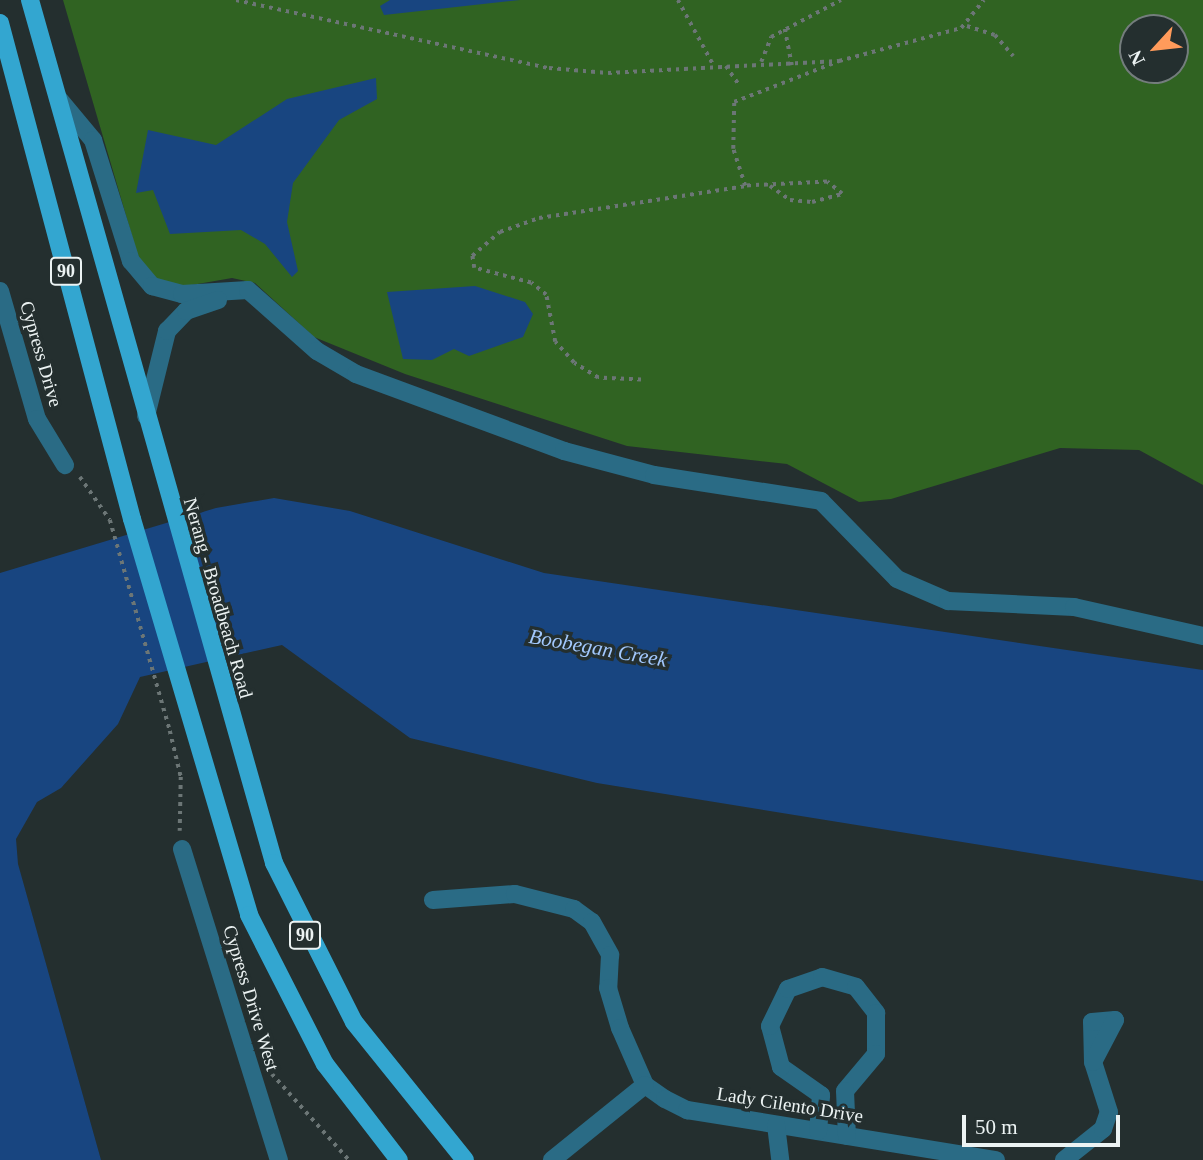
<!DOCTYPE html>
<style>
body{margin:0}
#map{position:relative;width:1203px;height:1160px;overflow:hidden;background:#242f2f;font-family:"Times New Roman",serif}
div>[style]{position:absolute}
.green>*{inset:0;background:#306322}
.water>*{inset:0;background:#184580}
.path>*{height:3.5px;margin-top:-1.75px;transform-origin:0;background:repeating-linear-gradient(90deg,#6c7676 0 3.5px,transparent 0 8.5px)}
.minor>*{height:18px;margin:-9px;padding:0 9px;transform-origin:9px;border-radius:9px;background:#2a6b85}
.major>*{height:18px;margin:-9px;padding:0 9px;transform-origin:9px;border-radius:9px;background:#33a6d0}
span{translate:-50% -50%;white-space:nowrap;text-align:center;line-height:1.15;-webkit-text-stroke:7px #242f2f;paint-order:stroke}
.shield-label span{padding:2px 5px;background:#242f2f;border:2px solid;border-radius:5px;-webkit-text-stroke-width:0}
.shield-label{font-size:18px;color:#ecf3f3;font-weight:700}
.street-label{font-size:19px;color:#ecf3f3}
.water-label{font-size:21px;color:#a2c8fd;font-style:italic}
.north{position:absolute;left:1119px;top:14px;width:70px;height:70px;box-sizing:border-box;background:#242f2f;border:2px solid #747d7d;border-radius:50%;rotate:243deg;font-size:19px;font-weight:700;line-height:28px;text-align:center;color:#ecf3f3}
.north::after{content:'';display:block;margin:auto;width:24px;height:32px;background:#ff9b5b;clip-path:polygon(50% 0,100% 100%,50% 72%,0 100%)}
.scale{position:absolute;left:962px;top:1115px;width:158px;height:32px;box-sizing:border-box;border:4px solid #ecf3f3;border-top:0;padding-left:9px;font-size:21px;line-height:24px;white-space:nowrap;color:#ecf3f3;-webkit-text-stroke:5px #242f2f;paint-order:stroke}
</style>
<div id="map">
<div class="green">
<div style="clip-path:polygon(evenodd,63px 0,1203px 0,1203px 485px,1139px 450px,1060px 448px,891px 499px,859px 502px,787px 464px,627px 446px,405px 374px,314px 337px,255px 283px,232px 278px,186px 286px,151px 280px,137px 253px,63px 0,1133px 28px,1175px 28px,1175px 70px,1133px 70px,1133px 28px)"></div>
</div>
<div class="water">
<div style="clip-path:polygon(390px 0,520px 0,384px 15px,380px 6px)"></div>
<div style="clip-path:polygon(376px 78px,377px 99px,339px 120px,293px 183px,287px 222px,298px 271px,292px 277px,265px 244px,241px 230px,170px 234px,153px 190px,136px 193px,148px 130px,216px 145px,287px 99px)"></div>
<div style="clip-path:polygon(475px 286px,525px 302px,533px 314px,523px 337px,469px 356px,454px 349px,432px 360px,403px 359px,387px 292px)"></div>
<div style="clip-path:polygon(274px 498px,350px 511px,544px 573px,1203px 670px,1203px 881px,597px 783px,410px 738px,282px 645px,140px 677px,118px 724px,61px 788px,37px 802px,16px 839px,18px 864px,101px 1160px,0 1160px,0 573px,216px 508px)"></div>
</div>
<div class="path">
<div style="left:236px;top:0;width:320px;rotate:12.3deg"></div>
<div style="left:549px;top:68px;width:59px;rotate:4.8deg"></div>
<div style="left:608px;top:73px;width:231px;rotate:-3deg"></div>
<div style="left:678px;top:0;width:75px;rotate:61.4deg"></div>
<div style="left:967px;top:26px;width:29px;rotate:18deg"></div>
<div style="left:995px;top:35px;width:28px;rotate:49deg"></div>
<div style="left:785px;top:29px;width:37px;rotate:79deg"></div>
<div style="left:761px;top:62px;width:27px;rotate:-68deg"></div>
<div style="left:771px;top:37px;width:79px;rotate:-27.9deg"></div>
<div style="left:726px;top:66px;width:21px;rotate:55deg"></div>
<div style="left:770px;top:186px;width:24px;rotate:35deg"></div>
<div style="left:790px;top:200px;width:22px;rotate:5deg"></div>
<div style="left:812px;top:202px;width:31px;rotate:-15deg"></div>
<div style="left:842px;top:194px;width:19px;rotate:-141deg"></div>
<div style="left:827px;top:182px;width:82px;rotate:177.2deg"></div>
<div style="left:745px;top:186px;width:39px;rotate:-108deg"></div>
<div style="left:733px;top:149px;width:47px;rotate:-88.8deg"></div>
<div style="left:734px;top:102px;width:113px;rotate:-21.3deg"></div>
<div style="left:839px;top:61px;width:126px;rotate:-15.1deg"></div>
<div style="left:961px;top:28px;width:36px;rotate:-51deg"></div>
<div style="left:641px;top:380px;width:43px;rotate:-177.3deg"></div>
<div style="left:598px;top:378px;width:28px;rotate:-148deg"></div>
<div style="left:574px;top:363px;width:28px;rotate:-132deg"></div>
<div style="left:555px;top:342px;width:48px;rotate:-100.8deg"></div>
<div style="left:546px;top:295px;width:19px;rotate:-141deg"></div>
<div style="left:531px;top:283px;width:59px;rotate:-165.3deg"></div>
<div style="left:474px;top:268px;width:12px;rotate:-99deg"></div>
<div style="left:472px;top:256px;width:37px;rotate:-41deg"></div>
<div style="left:500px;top:232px;width:41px;rotate:-19.7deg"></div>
<div style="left:539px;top:218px;width:208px;rotate:-8.8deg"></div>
<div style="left:80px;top:477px;width:52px;rotate:55.1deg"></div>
<div style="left:110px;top:520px;width:219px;rotate:74.1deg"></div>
<div style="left:170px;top:731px;width:47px;rotate:76.6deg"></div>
<div style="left:181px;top:777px;width:54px;rotate:91.1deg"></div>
<div style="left:272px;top:1074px;width:115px;rotate:48.2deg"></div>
</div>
<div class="minor">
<div style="left:58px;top:98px;width:55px;rotate:50.2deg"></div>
<div style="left:93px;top:140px;width:127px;rotate:72.6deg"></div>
<div style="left:131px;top:261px;width:33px;rotate:50deg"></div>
<div style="left:152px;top:286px;width:31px;rotate:15deg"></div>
<div style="left:182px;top:294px;width:66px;rotate:-3.5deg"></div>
<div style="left:248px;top:290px;width:92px;rotate:41.5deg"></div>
<div style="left:317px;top:351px;width:45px;rotate:30.5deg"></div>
<div style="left:356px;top:374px;width:222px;rotate:20.3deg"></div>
<div style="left:564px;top:451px;width:93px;rotate:14.9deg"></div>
<div style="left:654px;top:475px;width:169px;rotate:8.8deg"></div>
<div style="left:821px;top:501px;width:109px;rotate:45.7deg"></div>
<div style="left:897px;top:579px;width:56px;rotate:23.3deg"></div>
<div style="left:948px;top:601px;width:126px;rotate:2.7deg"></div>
<div style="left:1074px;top:607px;width:132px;rotate:12.7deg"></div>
<div style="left:0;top:291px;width:133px;rotate:73.9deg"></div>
<div style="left:37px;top:419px;width:54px;rotate:58.7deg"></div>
<div style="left:146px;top:416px;width:88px;rotate:-76.1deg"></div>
<div style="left:167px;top:331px;width:28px;rotate:-46deg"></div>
<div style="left:186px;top:311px;width:34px;rotate:-19deg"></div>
<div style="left:182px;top:849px;width:326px;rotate:72.7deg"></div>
<div style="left:433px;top:900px;width:82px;rotate:-4.2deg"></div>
<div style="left:515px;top:894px;width:61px;rotate:14.3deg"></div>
<div style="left:574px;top:909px;width:22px;rotate:36deg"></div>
<div style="left:592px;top:922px;width:38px;rotate:61deg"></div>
<div style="left:610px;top:955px;width:33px;rotate:93deg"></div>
<div style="left:608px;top:988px;width:42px;rotate:73.3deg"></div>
<div style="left:620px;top:1028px;width:62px;rotate:66.3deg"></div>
<div style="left:645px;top:1085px;width:24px;rotate:35deg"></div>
<div style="left:665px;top:1099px;width:25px;rotate:27deg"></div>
<div style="left:687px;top:1110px;width:313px;rotate:9.2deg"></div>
<div style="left:776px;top:1125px;width:35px;rotate:83deg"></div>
<div style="left:818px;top:1131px;width:36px;rotate:-85deg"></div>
<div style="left:821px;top:1095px;width:49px;rotate:-145deg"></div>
<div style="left:781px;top:1067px;width:42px;rotate:-105deg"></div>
<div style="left:770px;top:1026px;width:41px;rotate:-64.1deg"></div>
<div style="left:788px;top:989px;width:36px;rotate:-19deg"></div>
<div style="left:822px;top:977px;width:35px;rotate:16deg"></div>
<div style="left:856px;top:987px;width:33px;rotate:52deg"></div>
<div style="left:876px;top:1013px;width:41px;rotate:90deg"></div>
<div style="left:876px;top:1054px;width:48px;rotate:130deg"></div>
<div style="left:845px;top:1091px;width:45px;rotate:87.5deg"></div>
<div style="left:552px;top:1160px;width:119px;rotate:-38.9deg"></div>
<div style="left:1064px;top:1160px;width:50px;rotate:-38.5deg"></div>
<div style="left:1103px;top:1129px;width:18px;rotate:-71deg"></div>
<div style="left:1109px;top:1112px;width:52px;rotate:-107.7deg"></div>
<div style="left:1093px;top:1062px;width:40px;rotate:-91.4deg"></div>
<div style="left:1092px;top:1022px;width:23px;rotate:-5deg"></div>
<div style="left:1115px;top:1020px;width:47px;rotate:117.6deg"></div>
</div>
<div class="major">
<div style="left:30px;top:0;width:897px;rotate:74.21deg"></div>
<div style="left:274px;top:863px;width:178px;rotate:63.3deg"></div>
<div style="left:354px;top:1022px;width:177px;rotate:51.2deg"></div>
<div style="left:0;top:23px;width:513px;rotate:75.1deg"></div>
<div style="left:132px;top:519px;width:413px;rotate:73.5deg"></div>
<div style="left:249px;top:915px;width:167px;rotate:63deg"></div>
<div style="left:325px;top:1064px;width:121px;rotate:52.4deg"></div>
</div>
<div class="shield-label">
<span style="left:66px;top:271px">90</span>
<span style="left:305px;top:935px">90</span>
</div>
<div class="street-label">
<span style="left:41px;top:354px;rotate:74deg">Cypress Drive</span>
<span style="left:218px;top:598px;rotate:74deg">Nerang - Broadbeach Road</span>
<span style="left:251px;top:998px;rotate:73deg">Cypress Drive West</span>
<span style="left:790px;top:1105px;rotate:9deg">Lady Cilento Drive</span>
</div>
<div class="water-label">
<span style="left:598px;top:648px;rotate:10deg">Boobegan Creek</span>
</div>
<div class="north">N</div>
<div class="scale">50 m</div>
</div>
